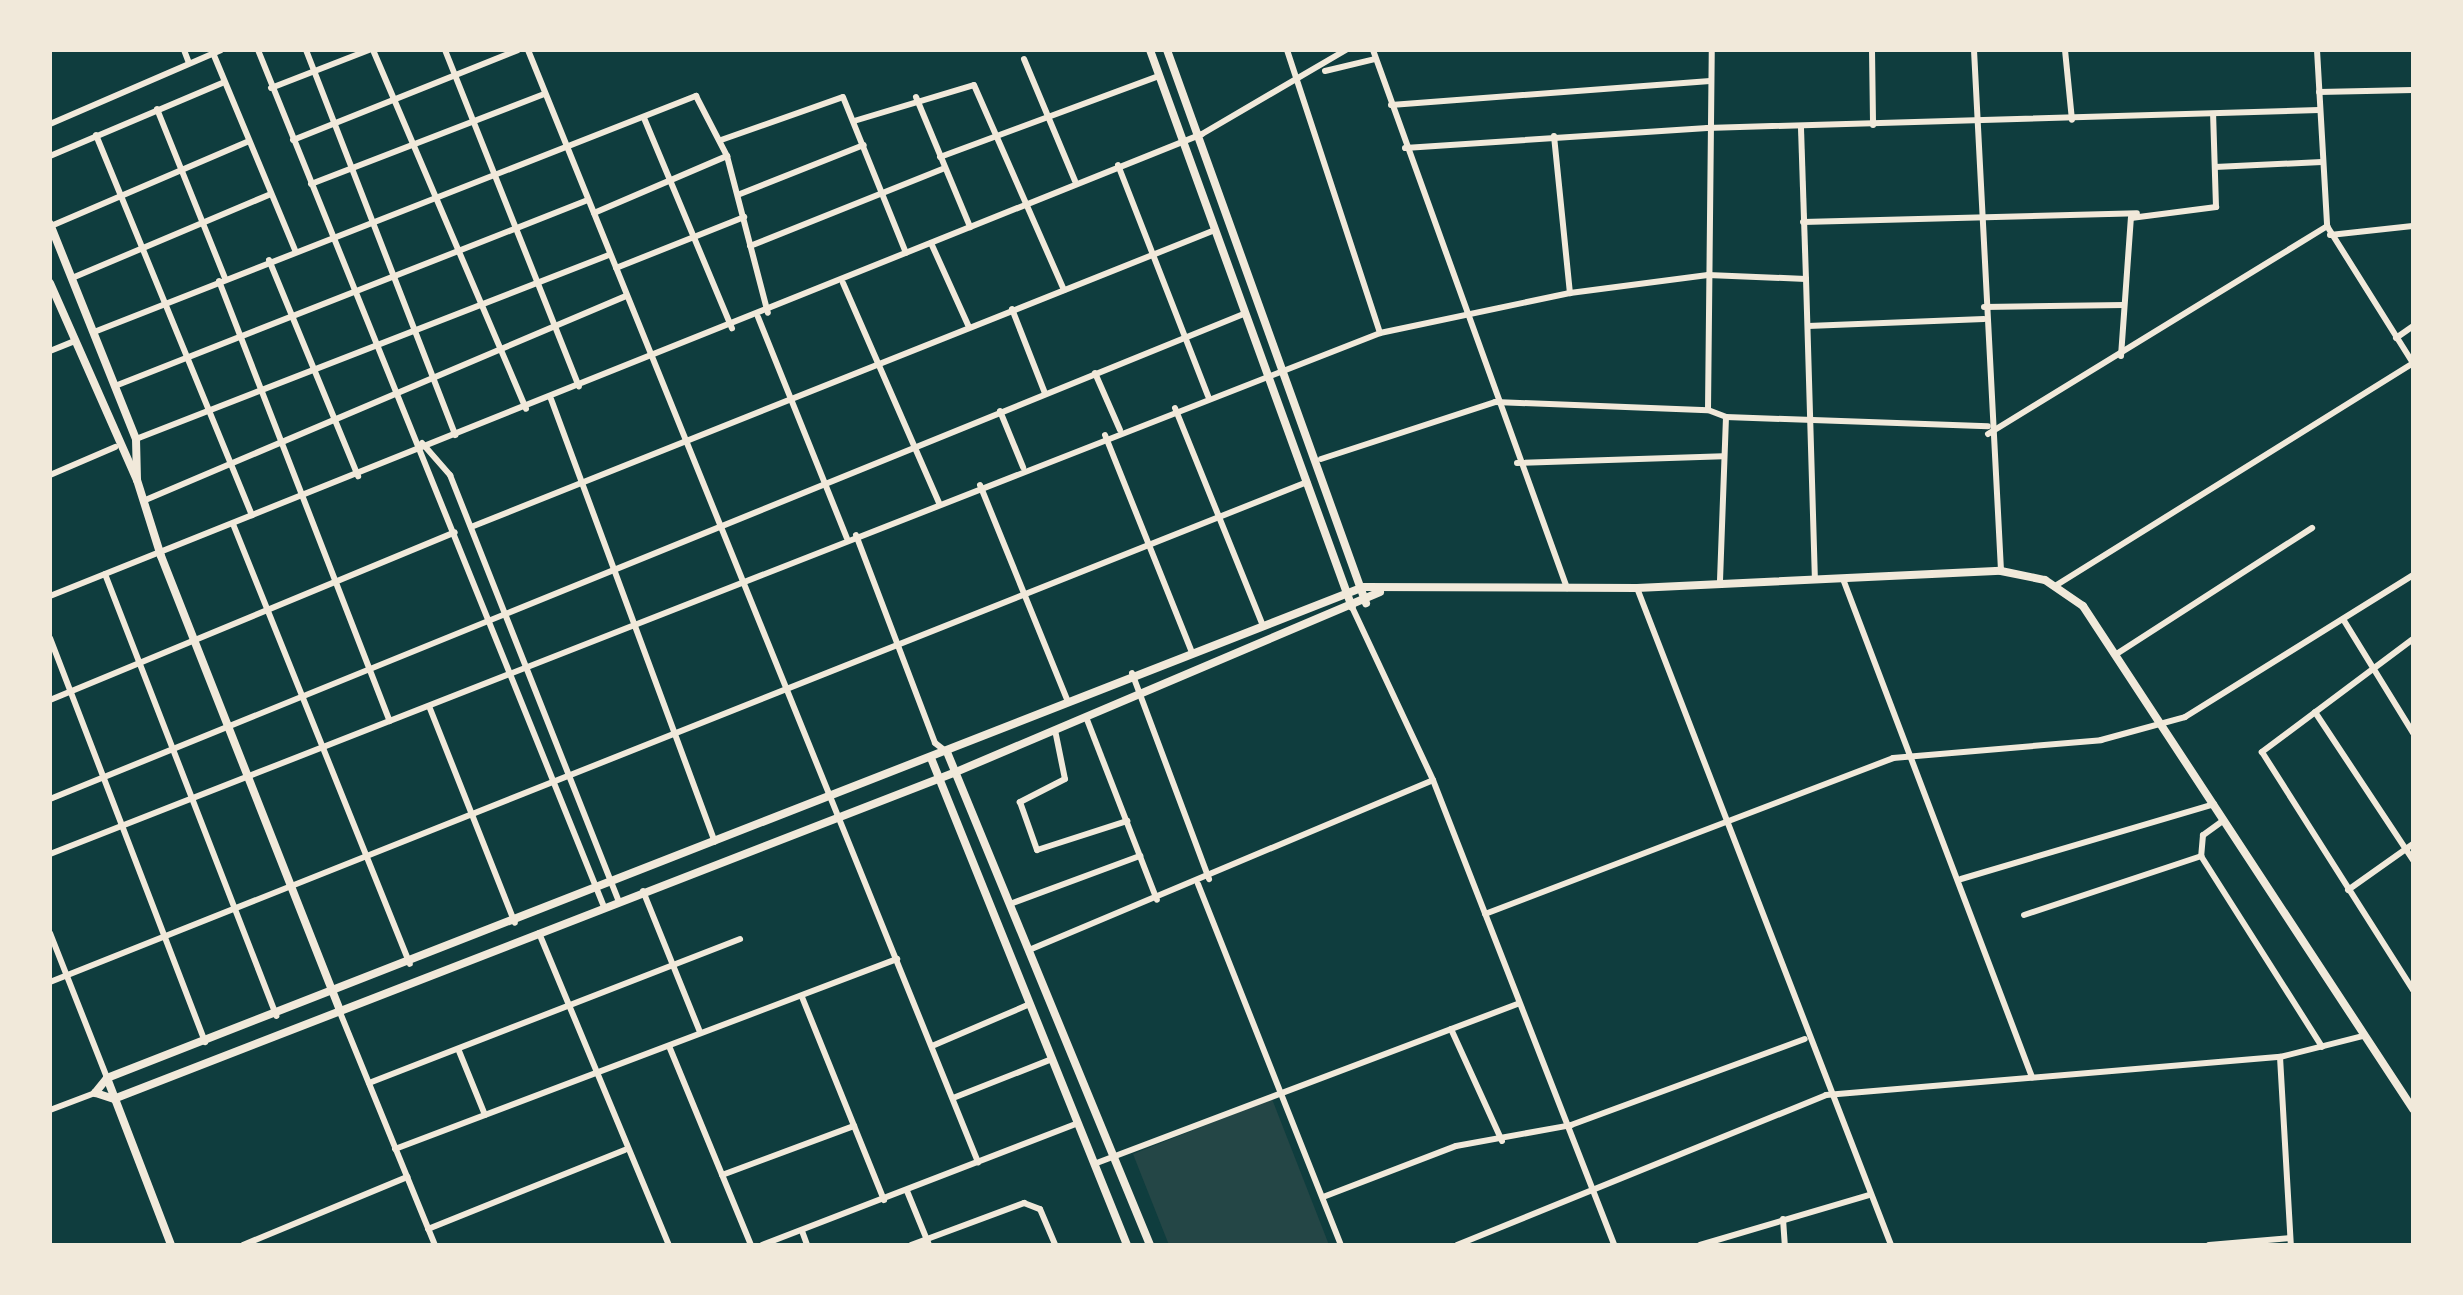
<!DOCTYPE html>
<style>
body{margin:0}
#map{position:relative;width:2463px;height:1295px;overflow:hidden;background:#0f3d3e;font-family:Figtree,sans-serif}
div>[style]{position:absolute}
.green>*{inset:0;background:#244646}
.minor>*{height:6px;margin:-3px;padding:0 3px;transform-origin:3px;border-radius:3px;background:#f1e9da}
.tertiary>*{height:8px;margin:-4px;padding:0 4px;transform-origin:4px;border-radius:4px;background:#f1e9da}
span{translate:-50% -50%;white-space:nowrap;text-align:center;line-height:1.15;-webkit-text-stroke:10px #f1e9da;paint-order:stroke}
.frame{position:absolute;inset:0;border:52px solid #f1e9da;pointer-events:none}
</style>
<div id="map">
<div class="green">
<div style="clip-path:polygon(1272px 1099px,1329px 1245px,1169px 1245px,1133px 1154px)"></div>
</div>
<div class="minor">
<div style="left:184px;top:50px;width:14px;rotate:69deg"></div>
<div style="left:258px;top:50px;width:924px;rotate:68.01deg"></div>
<div style="left:306px;top:50px;width:413px;rotate:68.8deg"></div>
<div style="left:373px;top:50px;width:390px;rotate:66.9deg"></div>
<div style="left:445px;top:50px;width:362px;rotate:68.3deg"></div>
<div style="left:528px;top:50px;width:1200px;rotate:67.97deg"></div>
<div style="left:1287px;top:50px;width:298px;rotate:71.8deg"></div>
<div style="left:1373px;top:50px;width:572px;rotate:70.17deg"></div>
<div style="left:1872px;top:50px;width:75px;rotate:89.2deg"></div>
<div style="left:1974px;top:50px;width:522px;rotate:87.03deg"></div>
<div style="left:2065px;top:50px;width:70px;rotate:84.3deg"></div>
<div style="left:2317px;top:50px;width:176px;rotate:86.7deg"></div>
<div style="left:2327px;top:226px;width:162px;rotate:57.9deg"></div>
<div style="left:213px;top:53px;width:213px;rotate:67.4deg"></div>
<div style="left:1024px;top:59px;width:132px;rotate:67.3deg"></div>
<div style="left:1325px;top:71px;width:51px;rotate:-13.5deg"></div>
<div style="left:271px;top:88px;width:105px;rotate:-21.2deg"></div>
<div style="left:2319px;top:92px;width:94px;rotate:-1.2deg"></div>
<div style="left:916px;top:97px;width:141px;rotate:67.4deg"></div>
<div style="left:1391px;top:105px;width:320px;rotate:-4.3deg"></div>
<div style="left:157px;top:109px;width:182px;rotate:68.1deg"></div>
<div style="left:644px;top:118px;width:228px;rotate:67.3deg"></div>
<div style="left:854px;top:121px;width:125px;rotate:-16.7deg"></div>
<div style="left:974px;top:85px;width:224px;rotate:66.3deg"></div>
<div style="left:50px;top:124px;width:186px;rotate:-23.4deg"></div>
<div style="left:96px;top:135px;width:411px;rotate:67.7deg"></div>
<div style="left:1554px;top:136px;width:158px;rotate:84.2deg"></div>
<div style="left:293px;top:140px;width:242px;rotate:-21.8deg"></div>
<div style="left:721px;top:140px;width:129px;rotate:-19.4deg"></div>
<div style="left:843px;top:97px;width:168px;rotate:68deg"></div>
<div style="left:1405px;top:148px;width:303px;rotate:-3.8deg"></div>
<div style="left:1707px;top:128px;width:612px;rotate:-1.68deg"></div>
<div style="left:50px;top:156px;width:189px;rotate:-23deg"></div>
<div style="left:940px;top:157px;width:233px;rotate:-20.3deg"></div>
<div style="left:1118px;top:165px;width:248px;rotate:68.7deg"></div>
<div style="left:2215px;top:167px;width:107px;rotate:-2.7deg"></div>
<div style="left:311px;top:184px;width:250px;rotate:-21.1deg"></div>
<div style="left:740px;top:194px;width:133px;rotate:-21.6deg"></div>
<div style="left:594px;top:213px;width:145px;rotate:-23.2deg"></div>
<div style="left:1803px;top:222px;width:334px;rotate:-1.5deg"></div>
<div style="left:51px;top:226px;width:215px;rotate:-23.2deg"></div>
<div style="left:2330px;top:235px;width:83px;rotate:-6.2deg"></div>
<div style="left:931px;top:243px;width:90px;rotate:65.7deg"></div>
<div style="left:750px;top:246px;width:210px;rotate:-21.8deg"></div>
<div style="left:269px;top:260px;width:234px;rotate:67.6deg"></div>
<div style="left:616px;top:268px;width:138px;rotate:-21.7deg"></div>
<div style="left:72px;top:278px;width:216px;rotate:-22.9deg"></div>
<div style="left:1806px;top:279px;width:299px;rotate:88.3deg"></div>
<div style="left:219px;top:281px;width:472px;rotate:68.8deg"></div>
<div style="left:843px;top:283px;width:240px;rotate:66.4deg"></div>
<div style="left:1984px;top:307px;width:140px;rotate:-0.8deg"></div>
<div style="left:1012px;top:309px;width:90px;rotate:68.6deg"></div>
<div style="left:758px;top:317px;width:238px;rotate:68.1deg"></div>
<div style="left:1808px;top:326px;width:176px;rotate:-2.3deg"></div>
<div style="left:94px;top:332px;width:647px;rotate:-21.41deg"></div>
<div style="left:696px;top:96px;width:68px;rotate:62.7deg"></div>
<div style="left:727px;top:156px;width:162px;rotate:75.4deg"></div>
<div style="left:2396px;top:338px;width:21px;rotate:-35deg"></div>
<div style="left:50px;top:351px;width:27px;rotate:-22deg"></div>
<div style="left:2121px;top:356px;width:138px;rotate:-85.9deg"></div>
<div style="left:2131px;top:218px;width:86px;rotate:-7.4deg"></div>
<div style="left:2216px;top:207px;width:93px;rotate:-91.8deg"></div>
<div style="left:1095px;top:373px;width:62px;rotate:66.3deg"></div>
<div style="left:115px;top:386px;width:508px;rotate:-21.47deg"></div>
<div style="left:551px;top:399px;width:472px;rotate:69.7deg"></div>
<div style="left:1175px;top:408px;width:232px;rotate:68deg"></div>
<div style="left:1708px;top:410px;width:360px;rotate:-89.4deg"></div>
<div style="left:1000px;top:411px;width:61px;rotate:67.7deg"></div>
<div style="left:1726px;top:417px;width:262px;rotate:2deg"></div>
<div style="left:1988px;top:434px;width:398px;rotate:-31.5deg"></div>
<div style="left:1105px;top:435px;width:232px;rotate:68.2deg"></div>
<div style="left:136px;top:439px;width:508px;rotate:-21.26deg"></div>
<div style="left:422px;top:443px;width:43px;rotate:48.8deg"></div>
<div style="left:450px;top:475px;width:458px;rotate:68.4deg"></div>
<div style="left:1321px;top:459px;width:183px;rotate:-18.1deg"></div>
<div style="left:1495px;top:402px;width:213px;rotate:2.2deg"></div>
<div style="left:1708px;top:410px;width:19px;rotate:21deg"></div>
<div style="left:1726px;top:417px;width:165px;rotate:92.1deg"></div>
<div style="left:1517px;top:463px;width:206px;rotate:-1.9deg"></div>
<div style="left:50px;top:475px;width:71px;rotate:-23.3deg"></div>
<div style="left:980px;top:485px;width:231px;rotate:67.9deg"></div>
<div style="left:143px;top:501px;width:525px;rotate:-23deg"></div>
<div style="left:233px;top:524px;width:474px;rotate:68.1deg"></div>
<div style="left:471px;top:527px;width:801px;rotate:-21.76deg"></div>
<div style="left:856px;top:535px;width:222px;rotate:69.2deg"></div>
<div style="left:935px;top:743px;width:15px;rotate:37deg"></div>
<div style="left:105px;top:574px;width:474px;rotate:68.8deg"></div>
<div style="left:1843px;top:579px;width:533px;rotate:69.22deg"></div>
<div style="left:2055px;top:586px;width:422px;rotate:-31.9deg"></div>
<div style="left:1637px;top:588px;width:704px;rotate:68.86deg"></div>
<div style="left:50px;top:596px;width:1241px;rotate:-21.85deg"></div>
<div style="left:1202px;top:134px;width:167px;rotate:-30.3deg"></div>
<div style="left:1352px;top:607px;width:191px;rotate:64.9deg"></div>
<div style="left:1433px;top:780px;width:499px;rotate:68.7deg"></div>
<div style="left:2343px;top:619px;width:134px;rotate:58.4deg"></div>
<div style="left:50px;top:638px;width:433px;rotate:69deg"></div>
<div style="left:2413px;top:639px;width:189px;rotate:143.2deg"></div>
<div style="left:2262px;top:752px;width:282px;rotate:57.6deg"></div>
<div style="left:2118px;top:653px;width:231px;rotate:-32.8deg"></div>
<div style="left:1132px;top:673px;width:220px;rotate:69.5deg"></div>
<div style="left:50px;top:700px;width:438px;rotate:-22.5deg"></div>
<div style="left:429px;top:706px;width:233px;rotate:68.4deg"></div>
<div style="left:2315px;top:712px;width:178px;rotate:56.5deg"></div>
<div style="left:1086px;top:717px;width:196px;rotate:68.8deg"></div>
<div style="left:1055px;top:730px;width:50px;rotate:78.5deg"></div>
<div style="left:1065px;top:779px;width:51px;rotate:152.9deg"></div>
<div style="left:1020px;top:802px;width:51px;rotate:70.5deg"></div>
<div style="left:1037px;top:850px;width:95px;rotate:-17.9deg"></div>
<div style="left:50px;top:799px;width:1289px;rotate:-22.11deg"></div>
<div style="left:2224px;top:820px;width:26px;rotate:144deg"></div>
<div style="left:2203px;top:835px;width:21px;rotate:95deg"></div>
<div style="left:2201px;top:856px;width:226px;rotate:57.6deg"></div>
<div style="left:50px;top:854px;width:1428px;rotate:-21.39deg"></div>
<div style="left:1380px;top:333px;width:194px;rotate:-11.9deg"></div>
<div style="left:1570px;top:293px;width:139px;rotate:-7.4deg"></div>
<div style="left:1708px;top:275px;width:98px;rotate:2.3deg"></div>
<div style="left:1806px;top:279px;width:151px;rotate:-91.9deg"></div>
<div style="left:1961px;top:879px;width:264px;rotate:-16.5deg"></div>
<div style="left:1198px;top:884px;width:388px;rotate:68.4deg"></div>
<div style="left:2348px;top:890px;width:80px;rotate:-35.3deg"></div>
<div style="left:643px;top:891px;width:152px;rotate:68deg"></div>
<div style="left:1010px;top:904px;width:139px;rotate:-20.3deg"></div>
<div style="left:1485px;top:914px;width:437px;rotate:-20.9deg"></div>
<div style="left:1893px;top:758px;width:209px;rotate:-4.9deg"></div>
<div style="left:2101px;top:740px;width:87px;rotate:-15.3deg"></div>
<div style="left:2185px;top:717px;width:269px;rotate:-31.9deg"></div>
<div style="left:2024px;top:915px;width:187px;rotate:-18.4deg"></div>
<div style="left:50px;top:933px;width:156px;rotate:68.5deg"></div>
<div style="left:539px;top:933px;width:338px;rotate:67.4deg"></div>
<div style="left:1029px;top:950px;width:438px;rotate:-22.8deg"></div>
<div style="left:50px;top:982px;width:1353px;rotate:-21.69deg"></div>
<div style="left:802px;top:997px;width:219px;rotate:68deg"></div>
<div style="left:339px;top:1010px;width:254px;rotate:67.8deg"></div>
<div style="left:1451px;top:1029px;width:123px;rotate:65.5deg"></div>
<div style="left:669px;top:1046px;width:215px;rotate:67.6deg"></div>
<div style="left:932px;top:1046px;width:107px;rotate:-23.2deg"></div>
<div style="left:459px;top:1051px;width:69px;rotate:67.9deg"></div>
<div style="left:2280px;top:1057px;width:188px;rotate:86.7deg"></div>
<div style="left:369px;top:1083px;width:398px;rotate:-21.2deg"></div>
<div style="left:953px;top:1098px;width:106px;rotate:-21.5deg"></div>
<div style="left:50px;top:1110px;width:48px;rotate:-20.7deg"></div>
<div style="left:395px;top:1149px;width:537px;rotate:-20.73deg"></div>
<div style="left:1094px;top:1164px;width:454px;rotate:-20.7deg"></div>
<div style="left:722px;top:1175px;width:141px;rotate:-20.4deg"></div>
<div style="left:907px;top:1191px;width:58px;rotate:67.8deg"></div>
<div style="left:1323px;top:1197px;width:142px;rotate:-21deg"></div>
<div style="left:1456px;top:1146px;width:117px;rotate:-10.3deg"></div>
<div style="left:1571px;top:1125px;width:249px;rotate:-20.2deg"></div>
<div style="left:1783px;top:1219px;width:26px;rotate:86deg"></div>
<div style="left:428px;top:1229px;width:212px;rotate:-21.9deg"></div>
<div style="left:802px;top:1231px;width:15px;rotate:70deg"></div>
<div style="left:243px;top:1245px;width:178px;rotate:-22.5deg"></div>
<div style="left:762px;top:1245px;width:339px;rotate:-21.1deg"></div>
<div style="left:911px;top:1245px;width:121px;rotate:-20.4deg"></div>
<div style="left:1024px;top:1203px;width:17px;rotate:21deg"></div>
<div style="left:1040px;top:1209px;width:39px;rotate:67deg"></div>
<div style="left:1457px;top:1245px;width:398px;rotate:-22.1deg"></div>
<div style="left:1826px;top:1095px;width:456px;rotate:-4.8deg"></div>
<div style="left:2280px;top:1057px;width:86px;rotate:-14.2deg"></div>
<div style="left:1700px;top:1245px;width:176px;rotate:-16.5deg"></div>
<div style="left:2209px;top:1245px;width:81px;rotate:-4.9deg"></div>
</div>
<div class="tertiary">
<div style="left:1150px;top:50px;width:592px;rotate:70.07deg"></div>
<div style="left:1167px;top:50px;width:588px;rotate:70.21deg"></div>
<div style="left:50px;top:224px;width:232px;rotate:68.2deg"></div>
<div style="left:136px;top:439px;width:41px;rotate:88.6deg"></div>
<div style="left:137px;top:480px;width:80px;rotate:72.5deg"></div>
<div style="left:161px;top:556px;width:487px;rotate:68.5deg"></div>
<div style="left:50px;top:283px;width:215px;rotate:66.2deg"></div>
<div style="left:1380px;top:592px;width:461px;rotate:157deg"></div>
<div style="left:956px;top:772px;width:903px;rotate:158.78deg"></div>
<div style="left:114px;top:1099px;width:20px;rotate:-162deg"></div>
<div style="left:95px;top:1093px;width:19px;rotate:-51deg"></div>
<div style="left:107px;top:1078px;width:1349px;rotate:-21.34deg"></div>
<div style="left:1364px;top:587px;width:273px;rotate:0.2deg"></div>
<div style="left:1637px;top:588px;width:364px;rotate:-2.7deg"></div>
<div style="left:2001px;top:571px;width:45px;rotate:11.6deg"></div>
<div style="left:2045px;top:580px;width:46px;rotate:34.4deg"></div>
<div style="left:2083px;top:606px;width:602px;rotate:56.73deg"></div>
<div style="left:947px;top:752px;width:533px;rotate:67.62deg"></div>
<div style="left:931px;top:758px;width:525px;rotate:68.08deg"></div>
<div style="left:107px;top:1078px;width:179px;rotate:69deg"></div>
</div>
<div class="frame"></div>
</div>
